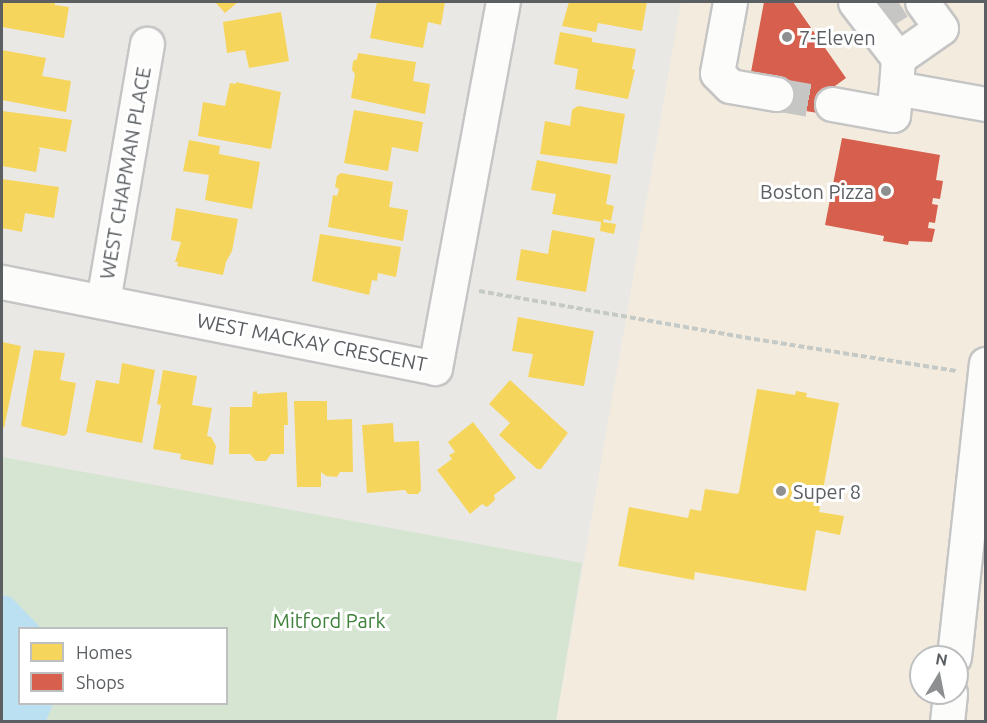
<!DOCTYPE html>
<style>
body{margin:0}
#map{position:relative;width:987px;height:723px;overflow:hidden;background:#eae8e4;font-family:Ubuntu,sans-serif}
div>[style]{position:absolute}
.commercial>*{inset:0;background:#f3ecde}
.green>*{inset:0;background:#d5e5d1}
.water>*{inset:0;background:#bbe0f1}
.homes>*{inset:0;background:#f6d55c}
.shops>*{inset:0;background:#d6604d}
.minor-tunnel>*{height:33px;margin-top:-16.5px;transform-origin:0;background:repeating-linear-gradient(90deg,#c6c6c4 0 33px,transparent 0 49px)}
.path>*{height:4px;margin-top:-2px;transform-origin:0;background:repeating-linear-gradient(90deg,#c5cac7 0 6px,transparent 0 9px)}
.roads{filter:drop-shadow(2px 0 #c6c5c5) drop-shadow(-2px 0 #c6c5c5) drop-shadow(0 2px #c6c5c5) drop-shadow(0 -2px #c6c5c5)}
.minor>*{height:33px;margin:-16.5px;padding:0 16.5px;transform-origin:16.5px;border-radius:16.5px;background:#fcfcfb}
.dots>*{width:16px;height:16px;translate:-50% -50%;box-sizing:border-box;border:3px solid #fff;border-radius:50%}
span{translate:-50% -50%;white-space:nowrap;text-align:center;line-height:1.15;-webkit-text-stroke:6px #fff;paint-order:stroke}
.poi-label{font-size:20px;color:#5b5f62}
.left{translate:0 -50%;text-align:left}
.right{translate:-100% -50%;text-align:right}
.street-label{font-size:20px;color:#5b5f62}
.park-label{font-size:20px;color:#3f803b}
.frame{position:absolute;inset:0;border:3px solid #5b5f62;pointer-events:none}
.legend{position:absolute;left:18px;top:627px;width:210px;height:78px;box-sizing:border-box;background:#fff;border:2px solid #bdbfc0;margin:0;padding:8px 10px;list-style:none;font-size:18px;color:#5b5f62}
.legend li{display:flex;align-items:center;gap:12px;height:30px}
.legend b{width:30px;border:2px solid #bdbfc0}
.north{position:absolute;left:909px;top:645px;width:60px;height:60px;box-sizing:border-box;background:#fff;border:2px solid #bdbfc0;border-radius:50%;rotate:10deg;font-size:16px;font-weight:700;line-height:24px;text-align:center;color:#5b5f62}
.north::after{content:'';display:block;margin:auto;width:21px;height:27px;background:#8d8f90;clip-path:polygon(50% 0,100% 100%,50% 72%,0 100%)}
</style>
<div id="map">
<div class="commercial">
<div style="clip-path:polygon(evenodd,681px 2px,985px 2px,985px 721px,556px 722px,681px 2px,921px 657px,957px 657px,957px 693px,921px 693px,921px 657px)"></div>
</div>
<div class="green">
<div style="clip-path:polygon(evenodd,2px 457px,582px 563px,556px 721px,2px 721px,2px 457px,20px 628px,226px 628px,226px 704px,20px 704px,20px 628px)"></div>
</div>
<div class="water">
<div style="clip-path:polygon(2px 595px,11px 597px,41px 628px,20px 628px,20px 704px,53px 704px,46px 721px,2px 721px)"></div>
</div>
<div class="homes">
<div style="clip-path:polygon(2px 2px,55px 2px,55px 5px,69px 7px,64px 38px,2px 27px)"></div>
<div style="clip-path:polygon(215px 2px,238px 2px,225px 13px)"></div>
<div style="clip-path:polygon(377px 2px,445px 2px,441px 25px,428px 22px,423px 48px,370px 38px)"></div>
<div style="clip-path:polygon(569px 2px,647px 2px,642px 31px,598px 23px,596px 32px,562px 26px)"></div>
<div style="clip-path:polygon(281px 12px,289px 61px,249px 68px,245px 50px,227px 53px,223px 22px)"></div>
<div style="clip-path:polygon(560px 32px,592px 38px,592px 42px,636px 49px,632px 69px,635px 70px,628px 99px,575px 89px,578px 69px,554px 64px)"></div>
<div style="clip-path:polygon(2px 50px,46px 58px,42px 76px,71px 81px,66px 112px,2px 100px)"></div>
<div style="clip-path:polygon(358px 53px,416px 62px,413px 81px,430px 84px,425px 114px,351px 98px,355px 74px,352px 70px,353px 61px,357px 59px)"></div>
<div style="clip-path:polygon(236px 82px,281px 92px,271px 149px,198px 136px,203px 102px,225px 106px,230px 83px,236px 84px)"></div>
<div style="clip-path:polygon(578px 106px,625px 114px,617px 164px,540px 154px,545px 121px,570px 126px,572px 110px)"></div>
<div style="clip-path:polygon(354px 110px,423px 122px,418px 152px,392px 147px,388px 171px,344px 163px)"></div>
<div style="clip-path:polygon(2px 111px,72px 120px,66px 152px,38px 147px,40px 149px,36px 172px,2px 166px)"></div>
<div style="clip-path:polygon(189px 140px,220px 146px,219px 154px,260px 162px,252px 209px,205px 200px,209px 175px,183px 171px)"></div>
<div style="clip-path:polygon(537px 160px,611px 175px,606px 204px,614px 206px,611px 221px,604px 219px,603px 222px,616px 224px,614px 234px,600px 231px,601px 222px,552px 214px,556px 194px,531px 190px)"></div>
<div style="clip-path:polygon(341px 173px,393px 182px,389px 207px,408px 210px,403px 241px,328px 227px,333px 195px,337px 196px,339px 189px,335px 187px,337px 176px)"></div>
<div style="clip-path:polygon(2px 179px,59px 187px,54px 218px,25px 213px,22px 232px,2px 228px)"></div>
<div style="clip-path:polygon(176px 208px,238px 219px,232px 251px,226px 262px,223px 275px,177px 266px,178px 262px,175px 262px,181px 242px,171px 240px)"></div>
<div style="clip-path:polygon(552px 230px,595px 238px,586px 292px,516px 280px,521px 249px,548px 254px)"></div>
<div style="clip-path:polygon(320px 234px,401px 247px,396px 277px,378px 273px,377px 281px,372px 280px,369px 295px,312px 281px)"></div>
<div style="clip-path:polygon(518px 317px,594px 331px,584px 386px,528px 377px,533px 354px,512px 351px)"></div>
<div style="clip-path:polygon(2px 342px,21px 346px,4px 428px,2px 427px)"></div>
<div style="clip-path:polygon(34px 350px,65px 353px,60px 380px,76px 383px,67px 434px,64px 436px,21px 426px)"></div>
<div style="clip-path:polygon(122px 363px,155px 370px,142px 443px,86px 432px,96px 380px,119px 384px)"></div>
<div style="clip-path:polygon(163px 370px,197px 376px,192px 405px,212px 408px,207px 436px,211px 437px,216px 446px,213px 465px,180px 459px,181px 454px,153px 449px,161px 405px,157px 404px)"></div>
<div style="clip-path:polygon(510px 380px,568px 433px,541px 469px,537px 469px,499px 435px,510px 423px,489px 404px)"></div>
<div style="clip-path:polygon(757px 389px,795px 395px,796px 391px,807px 393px,806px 397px,839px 403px,819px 512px,844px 516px,840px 535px,816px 530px,806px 591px,695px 572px,694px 580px,618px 566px,629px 507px,688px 518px,690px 509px,701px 511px,705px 489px,737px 494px,739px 492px)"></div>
<div style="clip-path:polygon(257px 391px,257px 394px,287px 392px,288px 425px,284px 425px,284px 454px,271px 454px,266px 461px,256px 461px,250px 454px,229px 454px,230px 407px,252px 407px,253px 392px)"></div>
<div style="clip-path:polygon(294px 401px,327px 401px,327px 420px,352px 419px,353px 472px,340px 472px,337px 477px,326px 476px,321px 472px,321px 487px,297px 487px)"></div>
<div style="clip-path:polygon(473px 422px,516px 478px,494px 495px,495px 500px,487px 507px,482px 504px,470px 514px,437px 470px,452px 459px,449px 455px,455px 452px,448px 442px)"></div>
<div style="clip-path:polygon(393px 423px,394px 442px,419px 441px,421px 490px,418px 494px,408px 494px,405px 490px,367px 493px,362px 425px)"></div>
</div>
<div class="shops">
<div style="clip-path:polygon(764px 2px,793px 2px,846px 78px,835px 86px,830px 115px,775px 106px,779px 76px,751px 72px)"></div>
<div style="clip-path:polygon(842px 138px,940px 155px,936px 180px,943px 181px,940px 199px,933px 198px,932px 204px,938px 205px,935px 223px,929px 222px,928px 228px,935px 229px,932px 242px,909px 241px,908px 245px,883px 241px,884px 236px,825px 225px)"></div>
</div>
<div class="minor-tunnel">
<div style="left:882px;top:13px;width:20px;rotate:-33deg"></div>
<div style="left:776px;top:94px;width:57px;rotate:10.1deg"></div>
</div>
<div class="path">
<div style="left:479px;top:291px;width:279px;rotate:9.9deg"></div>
<div style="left:754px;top:339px;width:205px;rotate:9deg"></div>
</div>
<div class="roads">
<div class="minor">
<div style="left:730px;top:2px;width:72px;rotate:100.4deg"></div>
<div style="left:717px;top:73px;width:18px;rotate:45deg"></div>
<div style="left:730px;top:86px;width:47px;rotate:9.9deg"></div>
<div style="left:855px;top:2px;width:71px;rotate:52.5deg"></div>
<div style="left:898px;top:58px;width:52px;rotate:-34.9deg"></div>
<div style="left:941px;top:28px;width:32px;rotate:-126deg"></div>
<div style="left:898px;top:58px;width:30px;rotate:94deg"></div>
<div style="left:896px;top:88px;width:91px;rotate:10.1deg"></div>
<div style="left:832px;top:104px;width:62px;rotate:10.2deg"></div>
<div style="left:893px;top:115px;width:27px;rotate:-84deg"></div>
<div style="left:2px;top:282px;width:441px;rotate:11.2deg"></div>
<div style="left:435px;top:368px;width:372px;rotate:-79.5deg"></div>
<div style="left:103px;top:301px;width:261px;rotate:-80.3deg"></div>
<div style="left:954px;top:657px;width:295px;rotate:-83.8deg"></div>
<div style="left:947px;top:722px;width:29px;rotate:-84deg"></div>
</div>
</div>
<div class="dots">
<div style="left:787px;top:37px;background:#8d8f90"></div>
<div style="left:886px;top:191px;background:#8d8f90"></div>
<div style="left:781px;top:491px;background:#8d8f90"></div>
</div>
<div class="poi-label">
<span class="left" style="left:799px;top:37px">7-Eleven</span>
<span class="right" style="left:874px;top:191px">Boston Pizza</span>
<span class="left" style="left:793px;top:491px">Super 8</span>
</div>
<div class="street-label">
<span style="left:125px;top:173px;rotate:-80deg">WEST CHAPMAN PLACE</span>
<span style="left:312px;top:342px;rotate:11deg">WEST MACKAY CRESCENT</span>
</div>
<div class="park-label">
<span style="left:329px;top:620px">Mitford Park</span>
</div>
<div class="frame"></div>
<ul class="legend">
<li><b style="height:16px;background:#f6d55c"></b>Homes</li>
<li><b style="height:16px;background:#d6604d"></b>Shops</li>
</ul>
<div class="north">N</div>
</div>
